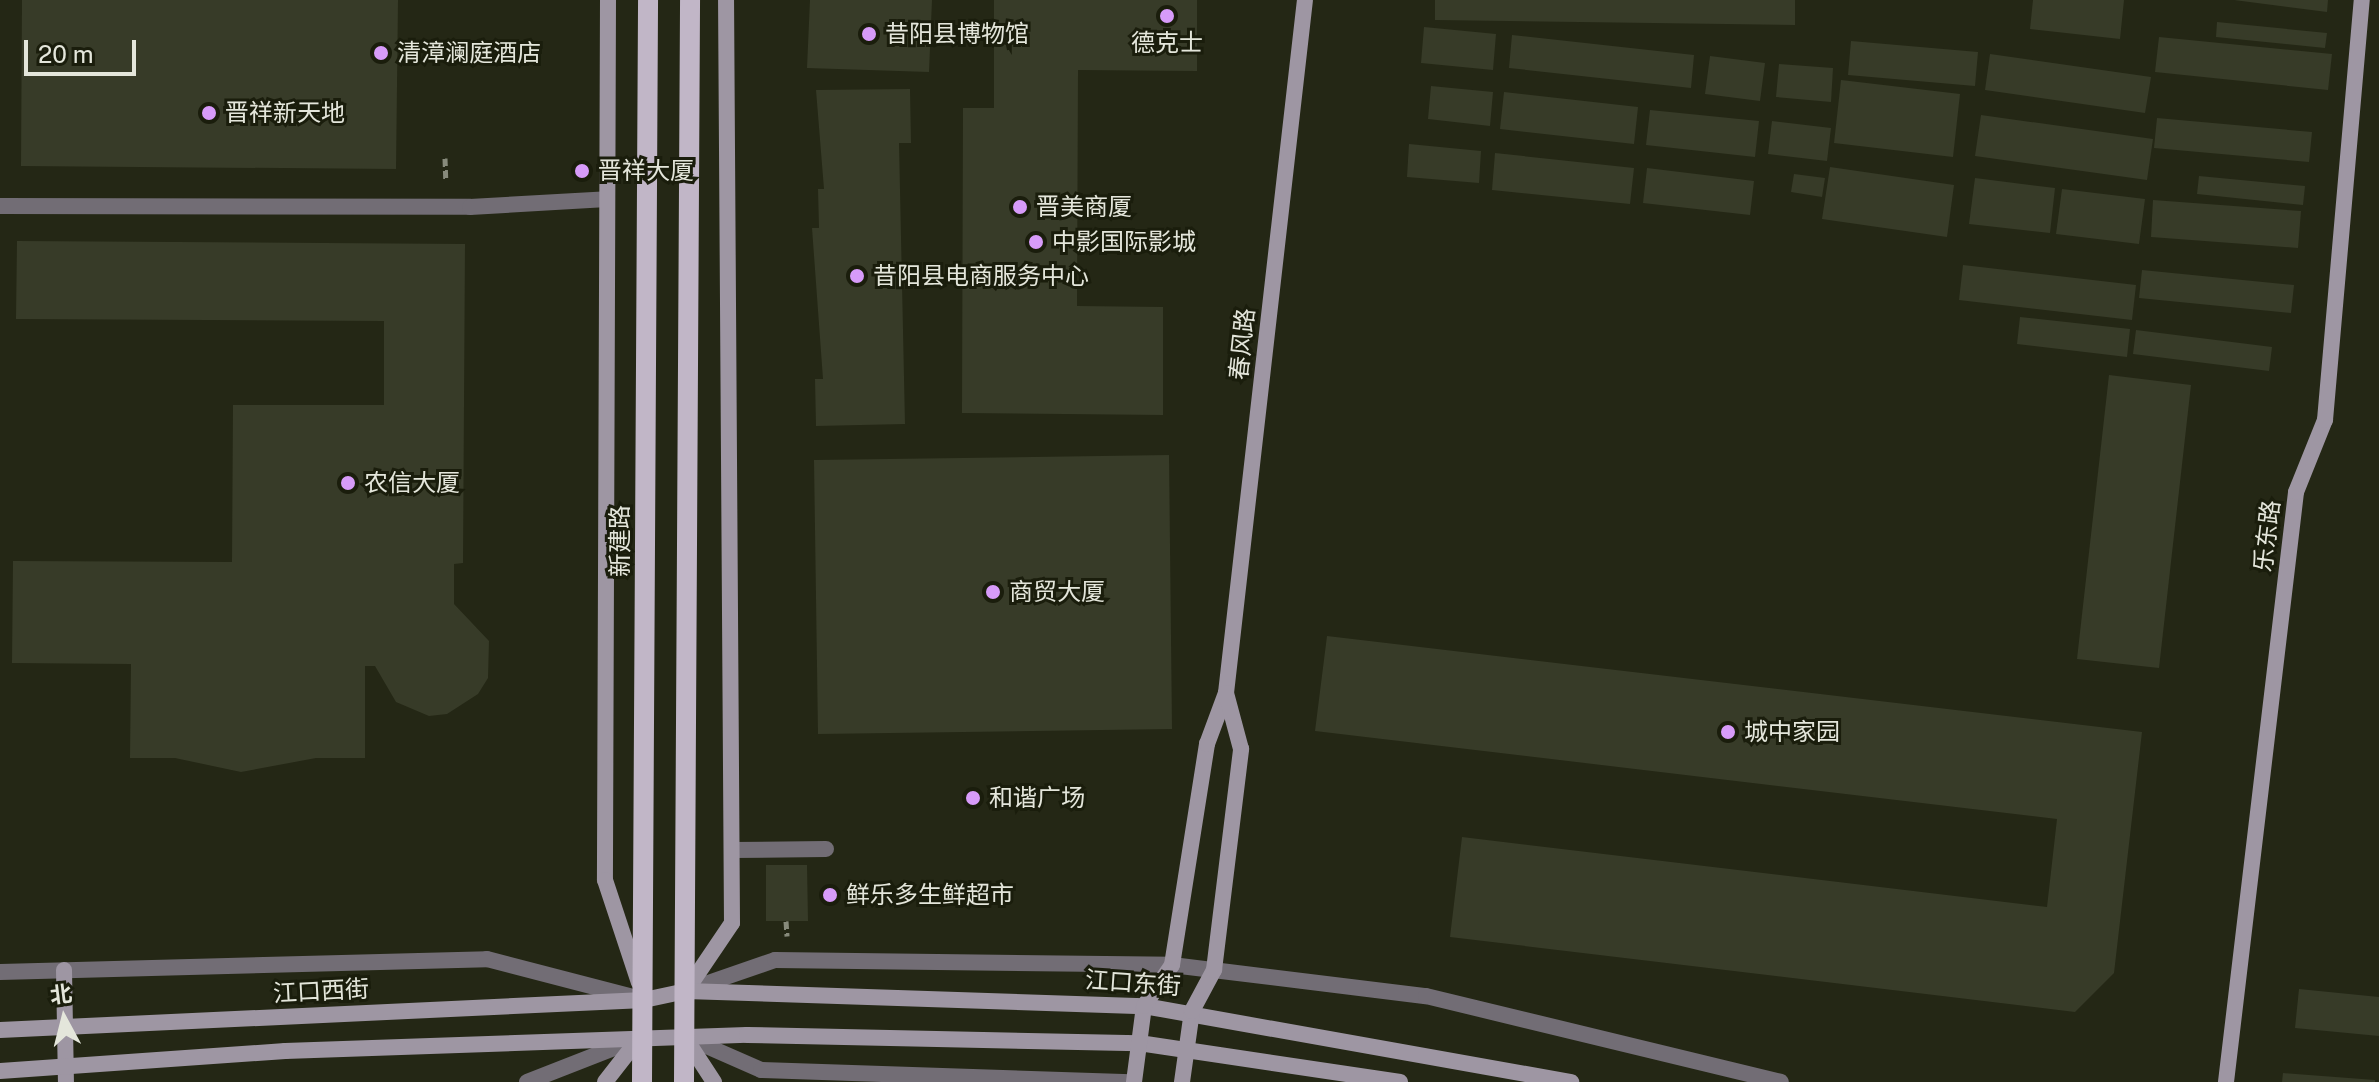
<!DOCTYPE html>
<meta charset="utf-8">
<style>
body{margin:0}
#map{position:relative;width:2379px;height:1082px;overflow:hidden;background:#242715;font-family:"Public Sans","Noto Sans SC",sans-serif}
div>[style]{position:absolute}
.building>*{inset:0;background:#373b28}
.path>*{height:5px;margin-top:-2.5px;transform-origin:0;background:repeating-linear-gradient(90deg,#878a7b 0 8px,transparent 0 12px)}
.service>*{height:16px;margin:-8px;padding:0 8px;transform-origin:8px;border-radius:8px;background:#726d75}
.tertiary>*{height:16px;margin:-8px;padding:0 8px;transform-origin:8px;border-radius:8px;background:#726d75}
.secondary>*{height:16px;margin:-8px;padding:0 8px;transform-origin:8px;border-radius:8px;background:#9e96a3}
.primary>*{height:20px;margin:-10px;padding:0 10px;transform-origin:10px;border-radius:10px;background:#c1b6c7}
.dots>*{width:22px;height:22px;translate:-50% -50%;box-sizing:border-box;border:4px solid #1a1d0c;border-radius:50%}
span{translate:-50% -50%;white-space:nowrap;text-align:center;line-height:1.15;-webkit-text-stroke:6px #1a1d0c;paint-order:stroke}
.poi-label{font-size:24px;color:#e4e6db}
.left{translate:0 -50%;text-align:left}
.street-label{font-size:24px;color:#e4e6db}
.north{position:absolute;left:24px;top:978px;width:80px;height:80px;-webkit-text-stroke:6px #1a1d0c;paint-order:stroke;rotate:353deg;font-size:22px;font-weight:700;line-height:32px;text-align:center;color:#e4e6db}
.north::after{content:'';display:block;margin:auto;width:28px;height:36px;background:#e4e6db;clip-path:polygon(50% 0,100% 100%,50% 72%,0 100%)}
.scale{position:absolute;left:24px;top:40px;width:112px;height:36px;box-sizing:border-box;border:4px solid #e4e6db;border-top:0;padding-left:10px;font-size:24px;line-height:28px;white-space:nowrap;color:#e4e6db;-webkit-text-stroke:6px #1a1d0c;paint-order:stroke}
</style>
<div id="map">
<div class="building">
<div style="clip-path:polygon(22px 0,398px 0,396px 169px,21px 166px)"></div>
<div style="clip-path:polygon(810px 0,932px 0,929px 72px,807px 68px)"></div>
<div style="clip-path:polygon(994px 0,1197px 0,1197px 71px,1078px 70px,1077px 306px,1163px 307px,1163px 415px,962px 413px,963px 108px,994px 108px)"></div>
<div style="clip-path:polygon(1435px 0,1795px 0,1795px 25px,1435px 20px)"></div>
<div style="clip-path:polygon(2033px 0,2124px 0,2120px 39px,2030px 29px)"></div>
<div style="clip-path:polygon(2234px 0,2328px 0,2327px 12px)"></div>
<div style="clip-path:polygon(2217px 22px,2327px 33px,2325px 48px,2216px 37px)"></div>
<div style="clip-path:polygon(1424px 27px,1496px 34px,1493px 70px,1421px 63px)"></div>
<div style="clip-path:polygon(1512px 35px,1694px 55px,1691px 88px,1509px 68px)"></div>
<div style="clip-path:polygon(2159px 37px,2332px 54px,2328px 90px,2155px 72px)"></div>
<div style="clip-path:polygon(1851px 41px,1978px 52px,1975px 86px,1848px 75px)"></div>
<div style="clip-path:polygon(1990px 54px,2151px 77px,2145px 113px,1985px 90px)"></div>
<div style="clip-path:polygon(1710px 56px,1765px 63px,1760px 101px,1705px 94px)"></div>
<div style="clip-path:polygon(1779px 64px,1833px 68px,1831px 102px,1776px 97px)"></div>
<div style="clip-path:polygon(1841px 80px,1960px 94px,1953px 157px,1834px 143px)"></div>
<div style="clip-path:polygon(1431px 86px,1493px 92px,1490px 126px,1428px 119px)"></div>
<div style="clip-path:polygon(910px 89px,911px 143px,899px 143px,905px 424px,816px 426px,815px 379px,823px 379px,812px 228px,819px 228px,818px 189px,824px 189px,816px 90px)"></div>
<div style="clip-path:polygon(1504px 92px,1638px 107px,1634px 144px,1500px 129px)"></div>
<div style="clip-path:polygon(1650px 110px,1759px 121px,1755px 157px,1646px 145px)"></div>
<div style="clip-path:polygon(1981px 115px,2153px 139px,2147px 180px,1975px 156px)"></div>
<div style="clip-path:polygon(2157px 118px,2312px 132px,2309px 162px,2154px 148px)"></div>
<div style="clip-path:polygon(1772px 121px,1831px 128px,1827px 161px,1768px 154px)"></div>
<div style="clip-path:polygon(1409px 144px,1481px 151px,1479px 183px,1407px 177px)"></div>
<div style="clip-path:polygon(1495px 153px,1634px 168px,1630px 204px,1492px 190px)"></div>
<div style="clip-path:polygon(1830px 167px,1954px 185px,1947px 237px,1822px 219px)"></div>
<div style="clip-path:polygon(1647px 168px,1754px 181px,1750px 215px,1643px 203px)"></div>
<div style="clip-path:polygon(1794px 174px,1825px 178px,1822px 197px,1791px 192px)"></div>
<div style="clip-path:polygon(2199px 176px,2305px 186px,2303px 205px,2197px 194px)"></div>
<div style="clip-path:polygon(1975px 178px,2055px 188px,2050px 233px,1969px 224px)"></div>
<div style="clip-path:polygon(2062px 189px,2145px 199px,2139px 244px,2056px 234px)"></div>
<div style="clip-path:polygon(2153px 200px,2301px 211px,2298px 248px,2151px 237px)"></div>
<div style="clip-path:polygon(17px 241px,465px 244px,463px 563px,454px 564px,454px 604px,489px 641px,488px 678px,478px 694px,447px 714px,429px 716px,396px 702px,375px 666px,365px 666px,365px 758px,316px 758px,241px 772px,175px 758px,130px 758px,131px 664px,12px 663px,13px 561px,232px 562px,233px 405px,384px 405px,384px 321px,16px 319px)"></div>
<div style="clip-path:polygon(1963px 265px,2136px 285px,2132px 320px,1959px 300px)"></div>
<div style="clip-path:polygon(2142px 270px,2294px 285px,2291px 313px,2139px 298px)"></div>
<div style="clip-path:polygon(2020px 317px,2130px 329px,2127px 357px,2017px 344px)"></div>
<div style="clip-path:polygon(2136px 330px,2272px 347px,2269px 371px,2133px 354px)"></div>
<div style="clip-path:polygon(2109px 375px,2191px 385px,2159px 668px,2077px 659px)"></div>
<div style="clip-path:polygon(1169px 455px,1172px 729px,818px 734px,814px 460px)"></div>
<div style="clip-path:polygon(1327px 636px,2142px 732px,2114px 973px,2075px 1012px,1450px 937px,1462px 837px,2047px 907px,2057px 819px,1315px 731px)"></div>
<div style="clip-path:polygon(766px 865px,807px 865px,808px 921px,766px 921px)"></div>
<div style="clip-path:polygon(2299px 989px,2379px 997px,2379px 1036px,2295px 1028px)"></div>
<div style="clip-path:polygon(2283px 1073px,2375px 1080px,2375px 1082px,2282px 1082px)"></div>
</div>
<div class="path">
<div style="left:445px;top:158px;width:23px;rotate:88deg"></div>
<div style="left:786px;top:921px;width:15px;rotate:86deg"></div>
</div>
<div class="service">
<div style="left:0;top:206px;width:470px;rotate:0.1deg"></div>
<div style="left:470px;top:207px;width:137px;rotate:-3.3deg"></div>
<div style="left:732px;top:850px;width:94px;rotate:-0.6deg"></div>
</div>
<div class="tertiary">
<div style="left:0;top:972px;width:487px;rotate:-1.5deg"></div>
<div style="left:487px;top:959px;width:155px;rotate:14.6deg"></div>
<div style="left:688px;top:990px;width:92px;rotate:-19deg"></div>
<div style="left:775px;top:960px;width:397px;rotate:0.7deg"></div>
<div style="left:1172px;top:965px;width:256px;rotate:7deg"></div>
<div style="left:1426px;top:996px;width:365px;rotate:13.6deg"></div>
<div style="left:686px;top:1037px;width:82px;rotate:23.7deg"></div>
<div style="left:761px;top:1070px;width:370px;rotate:1.9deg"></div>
<div style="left:527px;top:1082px;width:118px;rotate:-21.4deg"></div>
</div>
<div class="secondary">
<div style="left:608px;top:0;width:880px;rotate:90.2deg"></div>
<div style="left:605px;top:880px;width:108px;rotate:71.7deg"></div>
<div style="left:64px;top:970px;width:112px;rotate:89deg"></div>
<div style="left:686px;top:991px;width:82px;rotate:-55.9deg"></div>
<div style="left:732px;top:923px;width:923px;rotate:-90.37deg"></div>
<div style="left:0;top:1030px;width:645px;rotate:-2.67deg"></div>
<div style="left:644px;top:1000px;width:43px;rotate:-12.1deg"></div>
<div style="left:686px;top:991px;width:458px;rotate:1.9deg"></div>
<div style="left:1144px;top:1006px;width:434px;rotate:10.1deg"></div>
<div style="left:684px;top:1036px;width:55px;rotate:56.9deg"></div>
<div style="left:0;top:1071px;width:286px;rotate:-4deg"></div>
<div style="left:285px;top:1051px;width:462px;rotate:-2deg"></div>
<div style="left:747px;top:1035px;width:392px;rotate:1.2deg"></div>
<div style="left:1139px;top:1043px;width:264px;rotate:8.5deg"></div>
<div style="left:605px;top:1082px;width:58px;rotate:-52deg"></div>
<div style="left:1134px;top:1082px;width:77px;rotate:-82.5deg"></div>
<div style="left:1144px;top:1006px;width:50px;rotate:-55.7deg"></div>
<div style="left:1172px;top:965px;width:224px;rotate:-81deg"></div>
<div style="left:1207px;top:744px;width:54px;rotate:-69.6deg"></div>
<div style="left:1226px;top:693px;width:697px;rotate:-83.5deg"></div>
<div style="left:1182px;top:1082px;width:72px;rotate:-82deg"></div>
<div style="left:1192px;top:1011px;width:47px;rotate:-61.8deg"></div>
<div style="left:1214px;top:970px;width:223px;rotate:-83deg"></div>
<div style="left:1241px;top:749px;width:58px;rotate:-105deg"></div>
<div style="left:2226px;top:1082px;width:594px;rotate:-83.23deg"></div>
<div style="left:2296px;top:492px;width:78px;rotate:-68.1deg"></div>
<div style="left:2325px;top:420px;width:422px;rotate:-85deg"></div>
</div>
<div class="primary">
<div style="left:642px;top:1082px;width:1082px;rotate:-89.68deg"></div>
<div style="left:684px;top:1082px;width:1082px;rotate:-89.68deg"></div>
</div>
<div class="dots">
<div style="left:1167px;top:16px;background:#d79bf9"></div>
<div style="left:869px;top:34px;background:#d79bf9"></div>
<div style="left:381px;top:53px;background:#d79bf9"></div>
<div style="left:209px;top:113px;background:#d79bf9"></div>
<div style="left:582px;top:171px;background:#d79bf9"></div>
<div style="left:1020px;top:207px;background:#d79bf9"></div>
<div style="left:1036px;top:242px;background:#d79bf9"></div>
<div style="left:857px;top:276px;background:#d79bf9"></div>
<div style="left:348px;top:483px;background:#d79bf9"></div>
<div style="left:993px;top:592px;background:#d79bf9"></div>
<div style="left:1728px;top:732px;background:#d79bf9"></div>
<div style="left:973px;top:798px;background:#d79bf9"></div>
<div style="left:830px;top:895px;background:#d79bf9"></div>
</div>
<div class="poi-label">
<span class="left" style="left:885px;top:34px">昔阳县博物馆</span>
<span style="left:1167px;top:43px">德克士</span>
<span class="left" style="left:397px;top:53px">清漳澜庭酒店</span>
<span class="left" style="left:225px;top:113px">晋祥新天地</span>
<span class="left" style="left:598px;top:171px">晋祥大厦</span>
<span class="left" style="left:1036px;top:207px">晋美商厦</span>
<span class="left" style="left:1052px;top:242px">中影国际影城</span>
<span class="left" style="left:873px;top:276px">昔阳县电商服务中心</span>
<span class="left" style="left:364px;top:483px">农信大厦</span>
<span class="left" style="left:1009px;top:592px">商贸大厦</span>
<span class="left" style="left:1744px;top:732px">城中家园</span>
<span class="left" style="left:989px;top:798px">和谐广场</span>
<span class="left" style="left:846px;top:895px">鲜乐多生鲜超市</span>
</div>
<div class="street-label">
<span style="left:1242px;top:344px;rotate:-84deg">春风路</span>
<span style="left:2267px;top:536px;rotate:-83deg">乐东路</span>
<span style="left:620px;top:541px;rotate:-90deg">新建路</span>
<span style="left:1133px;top:983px;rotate:4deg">江口东街</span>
<span style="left:321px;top:991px;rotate:-3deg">江口西街</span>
</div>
<div class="north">北</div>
<div class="scale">20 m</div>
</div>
